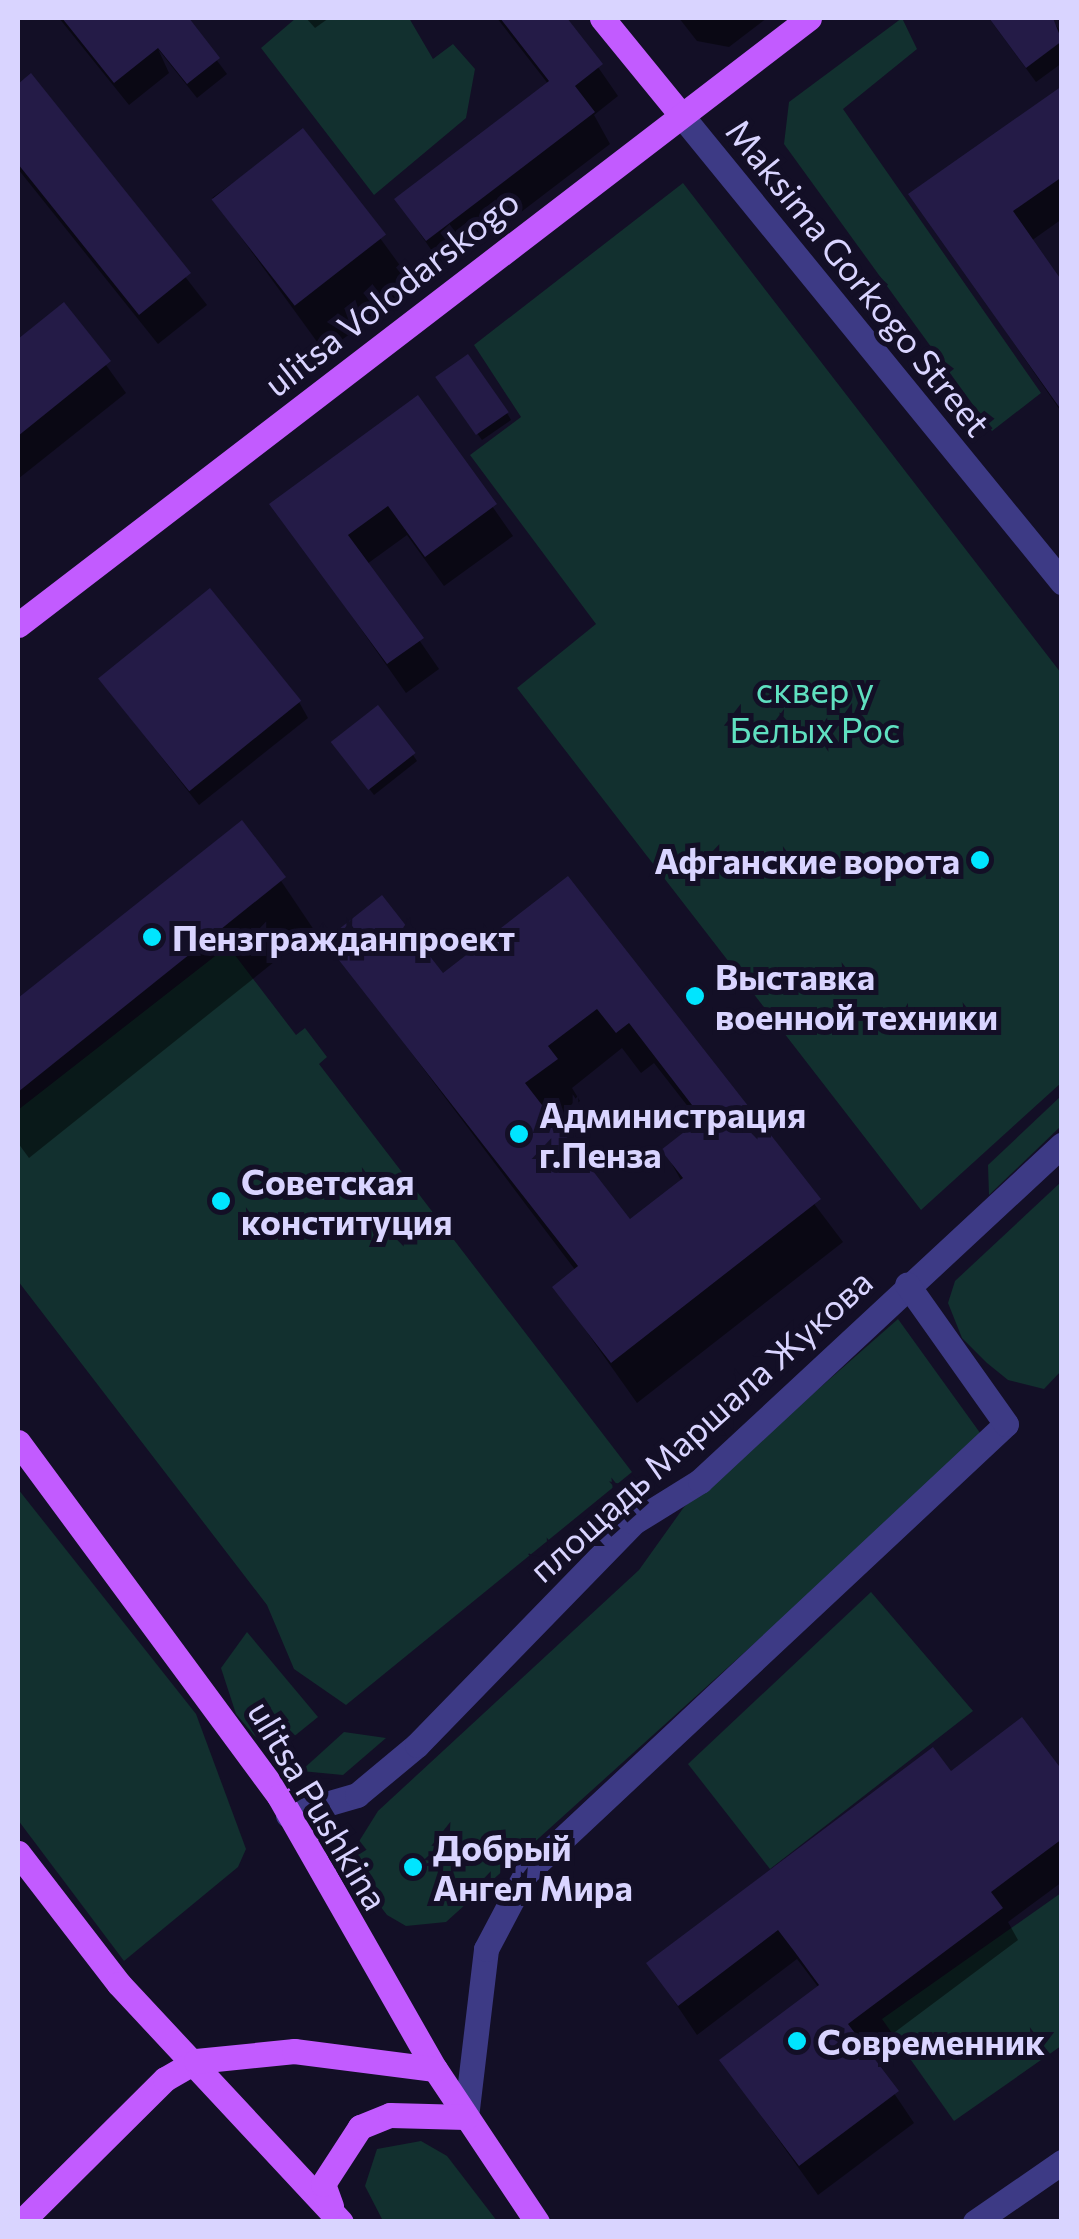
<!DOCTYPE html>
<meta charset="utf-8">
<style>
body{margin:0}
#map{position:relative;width:1079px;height:2239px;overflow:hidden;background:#130f26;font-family:Commissioner,sans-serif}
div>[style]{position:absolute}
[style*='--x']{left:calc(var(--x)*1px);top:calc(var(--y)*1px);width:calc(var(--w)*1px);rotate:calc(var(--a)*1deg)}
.green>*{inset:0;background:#12302f}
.shadow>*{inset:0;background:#0007;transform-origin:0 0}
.building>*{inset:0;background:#241b47;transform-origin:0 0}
.minor>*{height:25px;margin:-12.5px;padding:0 12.5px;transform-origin:12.5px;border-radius:12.5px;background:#3d3a85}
.major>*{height:25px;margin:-12.5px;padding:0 12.5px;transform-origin:12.5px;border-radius:12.5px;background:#c25bff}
.dots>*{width:28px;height:28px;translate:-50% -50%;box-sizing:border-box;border:5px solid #130f26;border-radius:50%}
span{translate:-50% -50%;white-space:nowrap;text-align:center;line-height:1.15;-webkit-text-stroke:10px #130f26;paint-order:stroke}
.street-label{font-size:35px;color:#d9d4ff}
.park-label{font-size:35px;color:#5fe0c0}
.poi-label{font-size:35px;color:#d9d4ff;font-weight:700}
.right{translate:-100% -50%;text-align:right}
.left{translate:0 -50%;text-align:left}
.frame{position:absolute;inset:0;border:20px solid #d9d4ff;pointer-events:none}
</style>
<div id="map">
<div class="green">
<i style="clip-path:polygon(296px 18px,409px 18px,433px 59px,453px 44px,475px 69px,466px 118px,374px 195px,261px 48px)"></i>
<i style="clip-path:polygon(902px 18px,917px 49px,843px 109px,1041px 393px,992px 431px,784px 144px,789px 102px)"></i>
<i style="clip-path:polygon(683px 183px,1061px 673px,1061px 1083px,921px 1210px,517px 688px,596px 624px,470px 455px,521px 417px,474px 345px)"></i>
<i style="clip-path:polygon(228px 946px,296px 1035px,305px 1028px,327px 1057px,319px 1064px,632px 1472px,346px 1705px,294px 1669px,267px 1605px,18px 1281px,18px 1110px)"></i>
<i style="clip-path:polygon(1061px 1096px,1061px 1126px,989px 1195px,988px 1165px)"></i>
<i style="clip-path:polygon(1061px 1182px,1061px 1371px,1044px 1389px,1008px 1380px,987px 1363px,962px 1338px,948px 1303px,955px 1281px)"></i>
<i style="clip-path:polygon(898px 1319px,983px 1437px,446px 1922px,406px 1926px,387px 1915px,358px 1877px,353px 1851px,378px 1811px,639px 1570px,684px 1507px)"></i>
<i style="clip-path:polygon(18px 1489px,196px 1714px,246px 1849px,238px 1867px,124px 1961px,18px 1820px)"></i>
<i style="clip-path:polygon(871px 1592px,973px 1711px,770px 1869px,688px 1764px)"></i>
<i style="clip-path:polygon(247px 1632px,318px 1717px,271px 1755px,236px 1714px,221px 1668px)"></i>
<i style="clip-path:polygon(344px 1732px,386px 1738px,343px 1775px,301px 1771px)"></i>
<i style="clip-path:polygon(1061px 1893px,1061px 2046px,954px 2121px,882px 2019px)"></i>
<i style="clip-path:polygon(421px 2141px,447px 2156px,497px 2221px,383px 2221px,365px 2186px,377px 2149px)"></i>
</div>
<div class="shadow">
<i style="clip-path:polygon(59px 18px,129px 18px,139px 30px,136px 18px,185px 18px,227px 74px,197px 98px,158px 49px,169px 73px,129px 105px)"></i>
<i style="clip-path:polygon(306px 18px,329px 18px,315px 28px)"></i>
<i style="clip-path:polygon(497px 18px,564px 18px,618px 96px,594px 115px,610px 144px,445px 270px,397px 200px,549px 85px)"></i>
<i style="clip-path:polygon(679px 18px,767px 18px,729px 47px,697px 41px)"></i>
<i style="clip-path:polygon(989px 18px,1050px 18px,1062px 33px,1062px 63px,1036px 82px)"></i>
<i style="clip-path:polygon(30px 76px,207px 305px,158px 344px,18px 169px,18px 87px)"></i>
<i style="clip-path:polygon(1062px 89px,1062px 219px,1031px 241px,1062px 285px,1062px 413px,912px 195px)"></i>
<i style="left:303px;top:132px;width:191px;height:112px;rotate:54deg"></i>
<i style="clip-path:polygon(63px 305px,126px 393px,18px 479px,18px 342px)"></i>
<i style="clip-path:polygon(442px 384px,507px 413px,511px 420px,482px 440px)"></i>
<i style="clip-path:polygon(417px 399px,513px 536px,444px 586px,407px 535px,367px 564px,439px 669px,406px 693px,273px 504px)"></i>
<i style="clip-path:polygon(101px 680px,299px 702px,308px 718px,199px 805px)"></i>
<i style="clip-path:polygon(339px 749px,413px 755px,417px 761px,374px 795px)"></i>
<i style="clip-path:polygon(242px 823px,314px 930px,29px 1158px,18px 1143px,18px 1001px)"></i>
<i style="clip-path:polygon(evenodd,568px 879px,843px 1242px,637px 1403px,555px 1287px,576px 1271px,327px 941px,443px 977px,568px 879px,622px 1048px,641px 1073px,654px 1063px,700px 1122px,664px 1150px,682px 1182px,629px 1222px,552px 1122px,580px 1101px,572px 1088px,622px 1048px)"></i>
<i style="clip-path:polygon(950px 1774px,1062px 1774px,1062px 1882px,1008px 1922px,1018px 1940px,867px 2053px,914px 2123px,818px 2195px,722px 2061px,819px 1988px,797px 1959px,697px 2035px,649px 1964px)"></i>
</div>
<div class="building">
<i style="clip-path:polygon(62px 18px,189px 18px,220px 58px,187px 84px,158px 48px,114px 83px)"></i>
<i style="clip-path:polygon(500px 18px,567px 18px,603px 64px,575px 86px,595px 112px,426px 241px,394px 199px,549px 81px)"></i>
<i style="clip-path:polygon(989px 18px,1053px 18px,1062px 41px,1026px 68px)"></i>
<i style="clip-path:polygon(31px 73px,191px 273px,139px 315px,18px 164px,18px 84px)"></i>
<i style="clip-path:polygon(1062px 86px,1062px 177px,1013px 211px,1062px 281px,1062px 411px,908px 194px)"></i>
<i style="left:303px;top:128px;width:135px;height:116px;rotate:52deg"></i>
<i style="clip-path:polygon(64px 302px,111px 361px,18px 436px,18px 339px)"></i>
<i style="left:468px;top:354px;width:71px;height:40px;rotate:55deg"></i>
<i style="clip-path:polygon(418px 395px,497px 504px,425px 557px,388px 506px,348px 535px,424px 638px,387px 664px,269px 504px)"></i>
<i style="left:210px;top:588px;width:145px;height:144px;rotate:51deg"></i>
<i style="left:378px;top:705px;width:61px;height:60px;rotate:52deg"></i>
<i style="clip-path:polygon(242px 820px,286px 877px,18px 1092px,18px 998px)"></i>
<i style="clip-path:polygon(evenodd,568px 876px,821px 1199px,611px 1363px,552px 1287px,578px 1266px,324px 941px,382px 895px,443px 973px,568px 876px,597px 1009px,616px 1033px,629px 1023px,702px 1118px,661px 1150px,683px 1178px,630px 1219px,525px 1083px,558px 1059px,548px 1046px,597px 1009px)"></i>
<i style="clip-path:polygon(1022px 1717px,1062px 1770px,1062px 1839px,991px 1892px,1003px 1908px,848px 2024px,899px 2091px,799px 2166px,719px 2060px,819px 1985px,794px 1951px,778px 1930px,678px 2006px,646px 1963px,933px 1747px,951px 1771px)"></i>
</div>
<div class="minor">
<i style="--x:681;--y:115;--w:603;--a:50.79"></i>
<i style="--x:288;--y:1815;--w:72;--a:-16.2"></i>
<i style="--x:357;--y:1795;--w:78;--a:-39.8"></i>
<i style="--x:417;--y:1745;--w:311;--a:-45.8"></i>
<i style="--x:634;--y:1522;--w:78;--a:-31.8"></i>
<i style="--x:700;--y:1481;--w:494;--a:-42.9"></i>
<i style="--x:466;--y:2117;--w:169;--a:-83.2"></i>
<i style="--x:486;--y:1949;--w:86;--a:-62.2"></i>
<i style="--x:526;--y:1873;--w:657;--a:-43.09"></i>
<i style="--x:1006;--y:1424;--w:171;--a:-125.3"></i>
<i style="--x:975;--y:2222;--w:106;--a:-34.6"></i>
</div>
<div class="major">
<i style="--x:602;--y:18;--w:125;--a:50.8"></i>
<i style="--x:18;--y:625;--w:997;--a:-37.5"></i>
<i style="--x:18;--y:1442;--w:440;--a:53.6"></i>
<i style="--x:279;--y:1796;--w:314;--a:60.3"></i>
<i style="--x:435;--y:2069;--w:184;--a:56.3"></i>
<i style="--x:18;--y:1853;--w:165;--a:52.4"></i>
<i style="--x:119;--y:1984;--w:325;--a:47"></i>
<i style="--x:331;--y:2206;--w:23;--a:-110"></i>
<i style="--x:323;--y:2184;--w:68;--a:-57"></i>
<i style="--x:360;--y:2127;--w:32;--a:-22"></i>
<i style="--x:390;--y:2115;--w:76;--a:1.5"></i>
<i style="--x:21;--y:2222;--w:203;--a:-44.8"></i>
<i style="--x:165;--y:2079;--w:36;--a:-30"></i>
<i style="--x:196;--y:2061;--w:99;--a:-5.8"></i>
<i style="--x:294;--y:2051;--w:142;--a:7.3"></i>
</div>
<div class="dots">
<i style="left:980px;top:860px;background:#00e5ff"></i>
<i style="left:152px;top:937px;background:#00e5ff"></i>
<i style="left:695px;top:996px;background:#00e5ff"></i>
<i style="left:519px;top:1134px;background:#00e5ff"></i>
<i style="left:221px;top:1201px;background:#00e5ff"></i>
<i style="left:413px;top:1867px;background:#00e5ff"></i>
<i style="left:797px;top:2041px;background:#00e5ff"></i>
</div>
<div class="street-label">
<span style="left:859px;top:277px;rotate:51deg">Maksima Gorkogo Street</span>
<span style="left:391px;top:292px;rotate:-38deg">ulitsa Volodarskogo</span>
<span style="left:700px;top:1425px;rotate:-42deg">площадь Маршала Жукова</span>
<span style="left:319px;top:1805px;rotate:59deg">ulitsa Pushkina</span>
</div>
<div class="park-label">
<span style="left:815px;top:709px">сквер у<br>Белых Рос</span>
</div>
<div class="poi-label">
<span class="right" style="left:960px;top:860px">Афганские ворота</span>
<span class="left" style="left:172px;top:937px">Пензгражданпроект</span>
<span class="left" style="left:715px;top:996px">Выставка<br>военной техники</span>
<span class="left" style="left:539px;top:1134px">Администрация<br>г.Пенза</span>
<span class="left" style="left:241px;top:1201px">Советская<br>конституция</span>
<span class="left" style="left:433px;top:1867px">Добрый<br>Ангел Мира</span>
<span class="left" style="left:817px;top:2041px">Современник</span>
</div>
<div class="frame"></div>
</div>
